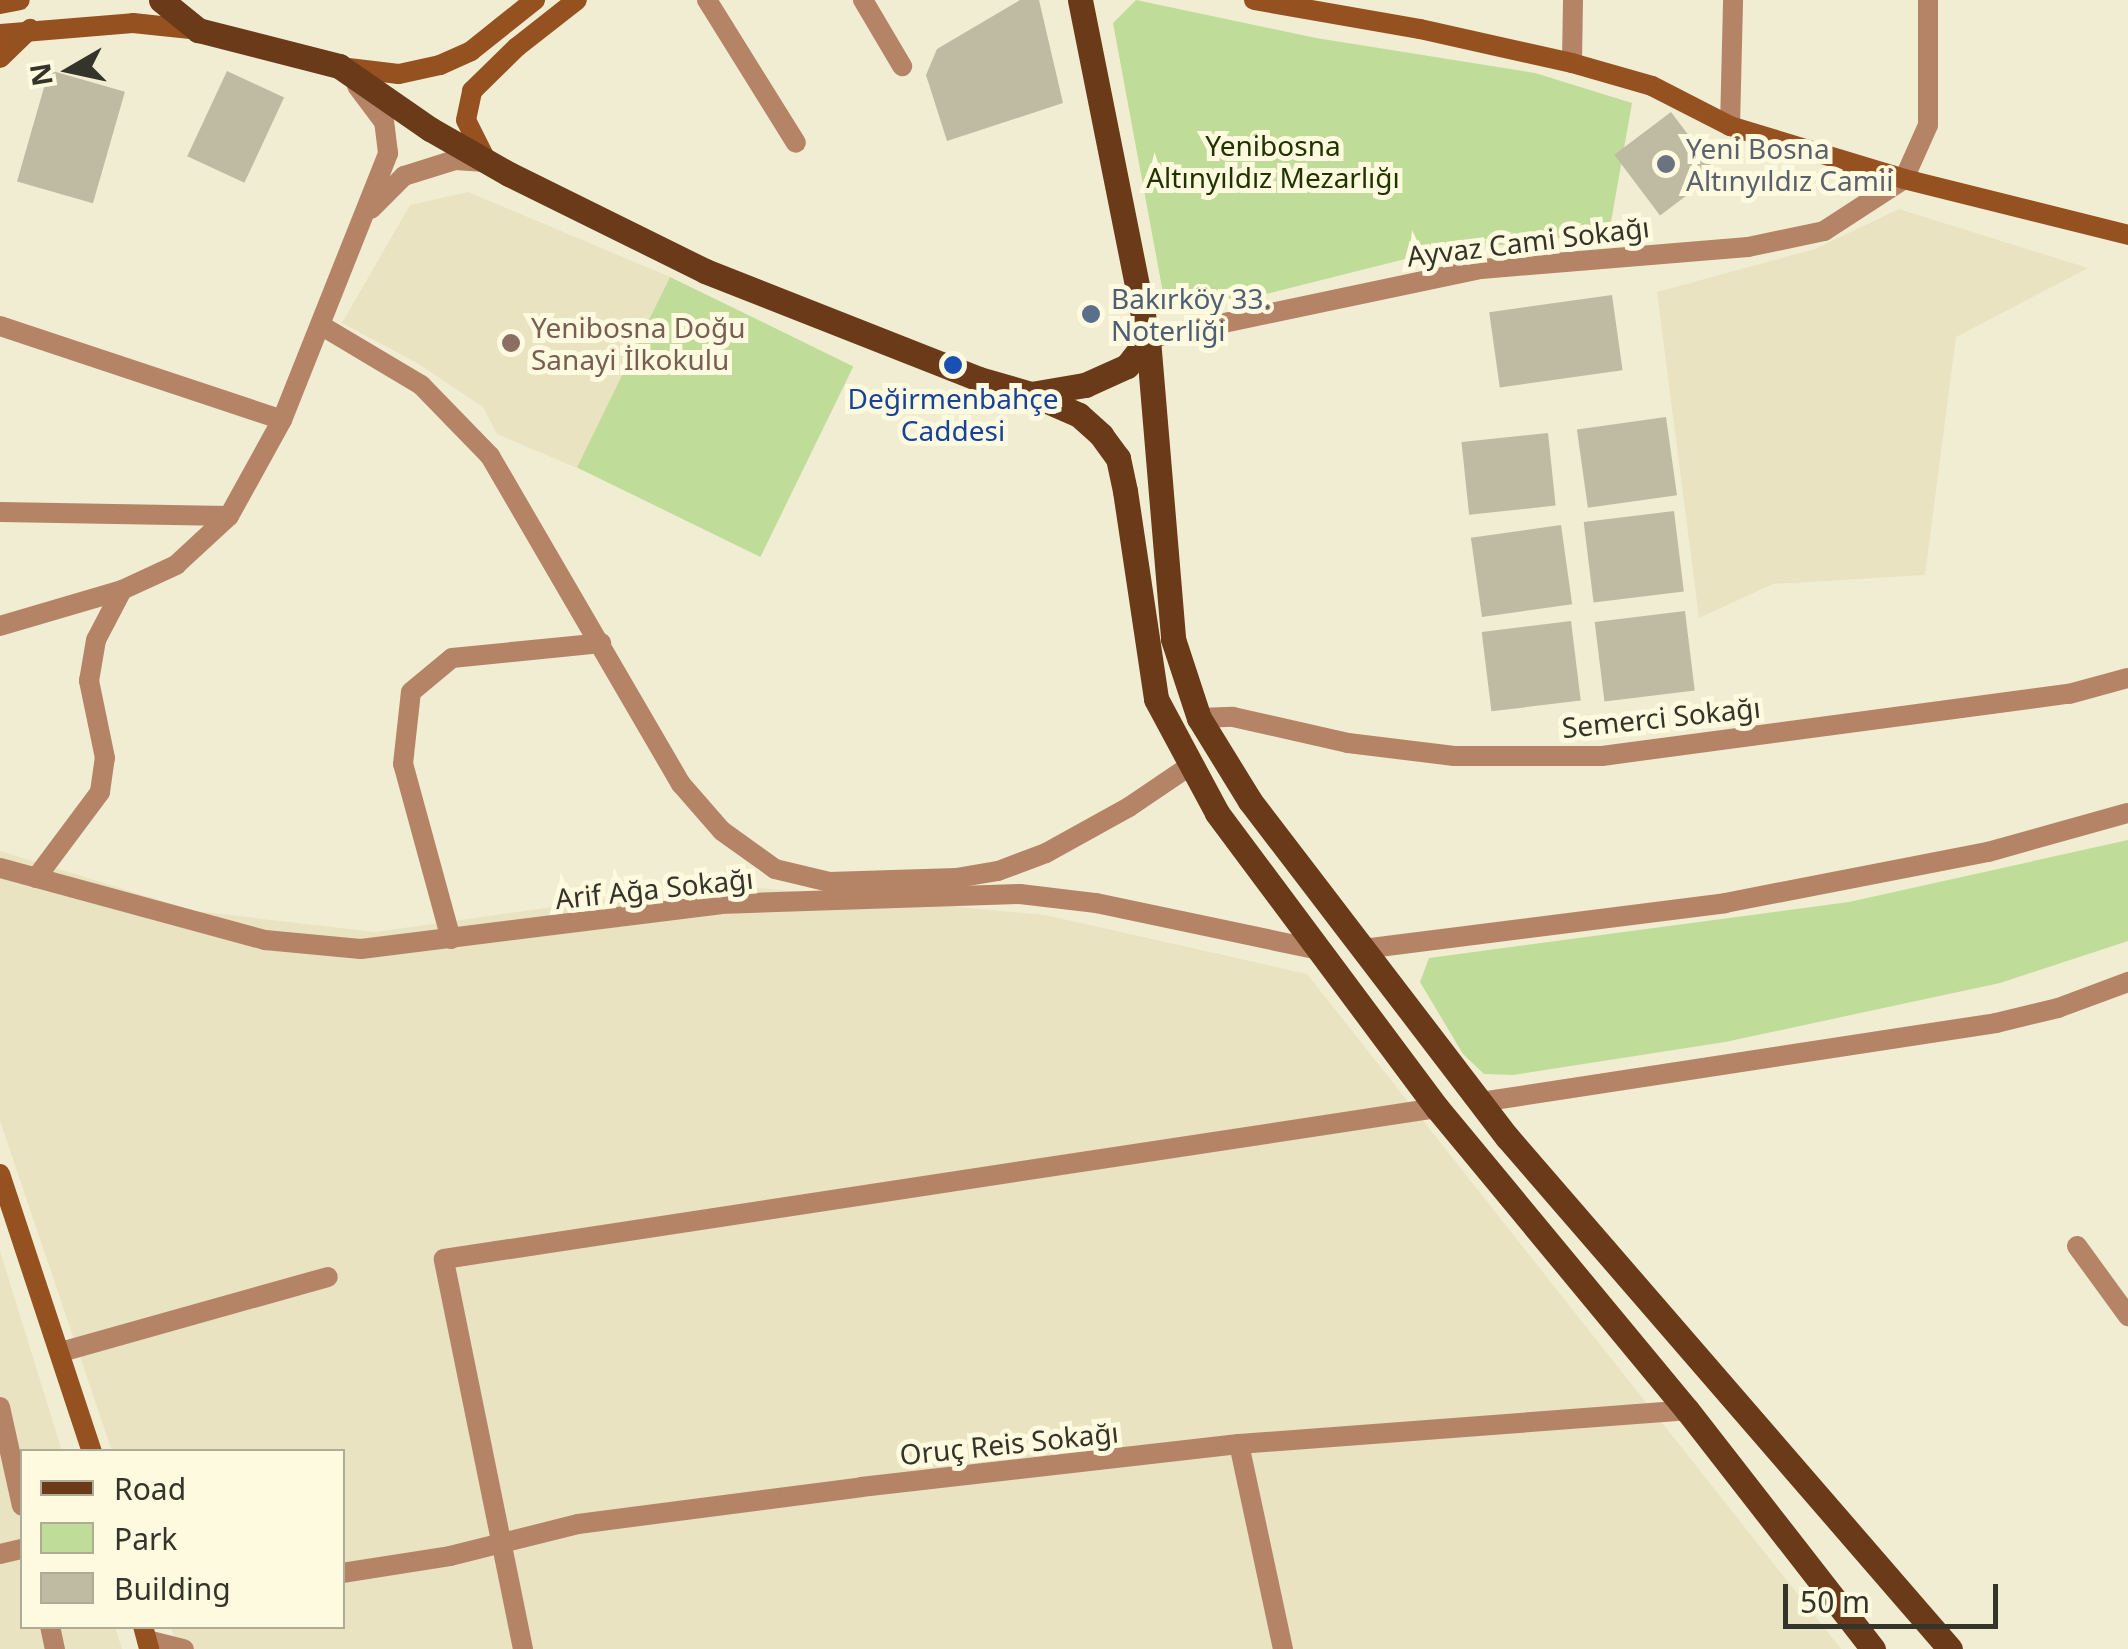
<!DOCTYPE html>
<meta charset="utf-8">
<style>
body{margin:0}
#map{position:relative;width:2128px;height:1649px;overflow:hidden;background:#f1edd2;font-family:"Noto Sans",sans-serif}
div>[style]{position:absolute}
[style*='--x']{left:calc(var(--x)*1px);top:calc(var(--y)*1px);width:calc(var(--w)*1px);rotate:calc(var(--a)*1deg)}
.built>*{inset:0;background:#e9e3c1}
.green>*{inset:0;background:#bfdc99;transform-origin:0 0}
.building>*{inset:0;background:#bfbba2;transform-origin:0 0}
.minor>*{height:20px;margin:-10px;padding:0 10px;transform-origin:10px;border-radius:10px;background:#b58467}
.tertiary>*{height:20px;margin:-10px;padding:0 10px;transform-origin:10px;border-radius:10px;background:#b58467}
.secondary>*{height:20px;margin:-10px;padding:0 10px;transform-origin:10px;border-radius:10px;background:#965121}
.primary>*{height:25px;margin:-12.5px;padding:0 12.5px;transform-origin:12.5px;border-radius:12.5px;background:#6a3a19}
.dots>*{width:28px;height:28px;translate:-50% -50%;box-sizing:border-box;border:5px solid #fefadf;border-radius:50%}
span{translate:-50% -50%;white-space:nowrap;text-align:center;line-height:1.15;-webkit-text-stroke:10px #fefadf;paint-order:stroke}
.park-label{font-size:28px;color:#213300}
.worship-label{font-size:28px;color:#5b616d}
.left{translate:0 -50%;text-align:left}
.street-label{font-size:28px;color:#35342a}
.service-label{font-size:28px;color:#4e5e75}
.education-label{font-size:28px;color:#785e54}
.transit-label{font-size:28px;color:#164399}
.legend{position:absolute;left:20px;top:1449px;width:325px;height:180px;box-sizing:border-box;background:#fefadf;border:2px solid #aeab97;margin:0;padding:12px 18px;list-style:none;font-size:30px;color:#35342a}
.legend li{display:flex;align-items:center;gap:20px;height:50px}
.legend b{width:50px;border:2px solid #aeab97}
.north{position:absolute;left:20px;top:20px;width:100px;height:100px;-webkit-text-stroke:8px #fefadf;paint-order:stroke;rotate:261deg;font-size:28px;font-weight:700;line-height:40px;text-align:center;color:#35342a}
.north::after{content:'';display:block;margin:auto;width:35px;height:45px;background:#35342a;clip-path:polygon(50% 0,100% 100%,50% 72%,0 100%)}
.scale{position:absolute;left:1783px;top:1584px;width:215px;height:45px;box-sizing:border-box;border:5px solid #35342a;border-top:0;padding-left:12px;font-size:30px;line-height:35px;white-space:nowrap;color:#35342a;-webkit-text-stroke:8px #fefadf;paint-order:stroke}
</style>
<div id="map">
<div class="built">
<i style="clip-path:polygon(468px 192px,670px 277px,589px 473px,497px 434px,483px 407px,417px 363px,342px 323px,410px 205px)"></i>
<i style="clip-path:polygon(1899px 209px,2088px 268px,1956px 337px,1925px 575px,1773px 584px,1699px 618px,1657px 292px,1815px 249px)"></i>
<i style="clip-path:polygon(0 851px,195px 911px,375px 932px,716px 884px,1045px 915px,1307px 974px,1841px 1649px,178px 1649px,171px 1627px,342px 1626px,342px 1452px,112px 1451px,0 1121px)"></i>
<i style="clip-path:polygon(0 1251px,62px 1451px,22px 1452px,22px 1626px,115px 1627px,122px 1649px,0 1649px)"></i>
</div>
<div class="green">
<i style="clip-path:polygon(1136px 0,1316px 38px,1535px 73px,1632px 103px,1609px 233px,1429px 253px,1262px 295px,1166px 309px,1113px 23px)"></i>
<i style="left:670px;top:277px;width:204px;height:212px;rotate:26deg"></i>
<i style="clip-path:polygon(2128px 840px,2128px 941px,2000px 983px,1725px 1042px,1513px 1075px,1484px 1074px,1463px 1054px,1420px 982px,1429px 958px,1849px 902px)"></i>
</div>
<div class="building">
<i style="clip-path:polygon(1020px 0,1039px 0,1063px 103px,947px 141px,926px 75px,937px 49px)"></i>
<i style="left:49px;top:70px;width:79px;height:116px;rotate:16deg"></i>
<i style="left:227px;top:71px;width:63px;height:94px;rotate:25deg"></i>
<i style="left:1671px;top:112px;width:76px;height:71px;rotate:53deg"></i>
<i style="left:1612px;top:295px;width:76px;height:124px;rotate:82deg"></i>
<i style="left:1666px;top:417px;width:79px;height:90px;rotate:82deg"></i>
<i style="left:1548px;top:433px;width:73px;height:87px;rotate:84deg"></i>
<i style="left:1674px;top:511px;width:81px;height:91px;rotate:83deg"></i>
<i style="left:1561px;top:525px;width:80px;height:91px;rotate:82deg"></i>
<i style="left:1685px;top:611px;width:80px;height:91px;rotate:83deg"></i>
<i style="left:1571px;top:621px;width:80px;height:90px;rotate:83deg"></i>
</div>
<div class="minor">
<i style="--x:707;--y:0;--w:168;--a:58.1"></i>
<i style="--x:863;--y:0;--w:77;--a:59.4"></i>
<i style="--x:1572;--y:63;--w:63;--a:-89.1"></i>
<i style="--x:1730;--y:126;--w:126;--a:-88.6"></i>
<i style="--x:0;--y:326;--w:297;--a:18.4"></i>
<i style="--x:322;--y:326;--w:115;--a:30.8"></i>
<i style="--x:421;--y:385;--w:99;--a:45.8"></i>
<i style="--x:490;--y:456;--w:380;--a:59.8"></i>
<i style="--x:681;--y:784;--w:62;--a:48.9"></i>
<i style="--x:722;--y:831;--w:65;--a:35.6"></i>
<i style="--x:775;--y:869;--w:56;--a:13.5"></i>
<i style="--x:829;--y:882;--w:127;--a:-1.8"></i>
<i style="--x:956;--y:878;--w:43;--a:-9.5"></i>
<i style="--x:998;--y:871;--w:51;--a:-20.6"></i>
<i style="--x:1046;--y:853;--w:95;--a:-29"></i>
<i style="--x:1129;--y:807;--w:75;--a:-34.1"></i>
<i style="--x:1148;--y:339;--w:340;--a:-11.9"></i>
<i style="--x:1481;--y:269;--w:268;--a:-4.7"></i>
<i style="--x:1748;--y:247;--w:78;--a:-11.9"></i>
<i style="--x:1824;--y:231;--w:95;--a:-33"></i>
<i style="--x:1904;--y:179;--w:59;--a:-66"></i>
<i style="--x:1928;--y:125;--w:125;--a:-90"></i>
<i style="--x:0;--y:512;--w:229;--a:1"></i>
<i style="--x:1199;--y:718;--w:34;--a:-2"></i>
<i style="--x:1233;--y:717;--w:118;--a:12.7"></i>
<i style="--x:1348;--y:743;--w:107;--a:7"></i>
<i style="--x:1454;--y:756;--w:148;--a:0"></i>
<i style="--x:1602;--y:756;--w:471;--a:-7.6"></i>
<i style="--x:2069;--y:694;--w:61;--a:-15.2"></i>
<i style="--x:0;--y:868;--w:275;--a:15.2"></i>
<i style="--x:265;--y:940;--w:96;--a:5.4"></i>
<i style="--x:361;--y:949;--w:362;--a:-7.1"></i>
<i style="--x:720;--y:904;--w:300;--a:-1.9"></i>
<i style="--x:1020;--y:894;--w:77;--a:6.8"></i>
<i style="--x:1096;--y:903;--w:228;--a:11.9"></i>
<i style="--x:36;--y:878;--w:107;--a:-53.3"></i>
<i style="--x:100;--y:792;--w:34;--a:-82"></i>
<i style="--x:105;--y:758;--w:79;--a:-101.7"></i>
<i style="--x:89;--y:681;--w:42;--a:-80.3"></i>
<i style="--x:96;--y:640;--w:56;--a:-62.5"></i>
<i style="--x:451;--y:939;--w:181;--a:-105.3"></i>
<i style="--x:403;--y:764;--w:72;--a:-83.7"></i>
<i style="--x:411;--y:692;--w:53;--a:-39.7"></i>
<i style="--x:452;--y:658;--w:150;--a:-5.7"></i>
<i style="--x:1363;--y:949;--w:365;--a:-7.2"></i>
<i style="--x:1725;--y:903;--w:268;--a:-11"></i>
<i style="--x:1988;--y:852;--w:145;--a:-15.6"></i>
<i style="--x:1481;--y:1102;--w:521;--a:-8.72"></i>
<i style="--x:1996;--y:1023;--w:64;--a:-13.6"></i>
<i style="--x:2058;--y:1008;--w:75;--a:-20.4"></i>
<i style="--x:2077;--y:1246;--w:87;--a:53.9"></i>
<i style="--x:61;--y:1352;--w:277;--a:-15.7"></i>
<i style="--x:0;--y:1407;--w:101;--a:77.5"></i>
<i style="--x:1239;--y:1444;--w:210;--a:77.9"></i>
<i style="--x:0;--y:1554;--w:23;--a:-13"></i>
<i style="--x:342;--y:1573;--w:109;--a:-8.9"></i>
<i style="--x:450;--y:1556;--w:132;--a:-14"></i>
<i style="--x:578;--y:1524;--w:285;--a:-7.4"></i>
<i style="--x:861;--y:1487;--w:380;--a:-6.5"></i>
<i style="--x:1239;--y:1444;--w:449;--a:-4.3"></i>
<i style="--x:50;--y:1626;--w:24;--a:78"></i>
<i style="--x:147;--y:1640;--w:38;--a:14"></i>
<i style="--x:523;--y:1649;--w:398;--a:-101.5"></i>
<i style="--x:444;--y:1259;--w:1004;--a:-8.65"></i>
</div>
<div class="tertiary">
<i style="--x:371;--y:209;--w:47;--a:-45"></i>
<i style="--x:404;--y:176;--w:53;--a:-17.4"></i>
<i style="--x:455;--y:160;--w:30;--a:4"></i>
<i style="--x:0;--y:626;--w:127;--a:-16.4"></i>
<i style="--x:122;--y:590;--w:60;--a:-24.8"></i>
<i style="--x:176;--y:565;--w:72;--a:-42.8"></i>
<i style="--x:229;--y:516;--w:110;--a:-61.1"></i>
<i style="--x:282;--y:420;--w:287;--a:-68.3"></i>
<i style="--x:388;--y:153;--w:31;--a:-97"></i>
<i style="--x:384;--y:122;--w:45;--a:-126.9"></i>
</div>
<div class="secondary">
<i style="--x:1254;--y:0;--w:169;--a:9.9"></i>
<i style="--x:1420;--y:29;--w:156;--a:12.6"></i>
<i style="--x:1572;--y:63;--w:83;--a:16"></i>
<i style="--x:1652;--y:86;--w:88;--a:27.1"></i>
<i style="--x:1730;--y:126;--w:182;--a:16.9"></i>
<i style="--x:1904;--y:179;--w:231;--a:14"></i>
<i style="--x:0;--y:4;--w:20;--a:-11"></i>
<i style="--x:0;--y:34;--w:133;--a:-4.7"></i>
<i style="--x:133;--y:23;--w:65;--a:6.1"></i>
<i style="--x:0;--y:58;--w:42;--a:-44"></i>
<i style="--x:340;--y:67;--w:59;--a:6.8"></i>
<i style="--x:399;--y:74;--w:42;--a:-12.4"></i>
<i style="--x:440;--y:65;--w:34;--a:-24"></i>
<i style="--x:471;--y:51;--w:82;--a:-38.6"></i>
<i style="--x:485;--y:158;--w:42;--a:-116.6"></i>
<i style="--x:466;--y:120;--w:30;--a:-78"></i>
<i style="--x:472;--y:91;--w:63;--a:-44.4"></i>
<i style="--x:517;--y:47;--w:76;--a:-38.1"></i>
<i style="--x:0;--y:1174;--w:293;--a:71.7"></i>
<i style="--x:143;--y:1626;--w:24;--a:75"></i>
</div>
<div class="primary">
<i style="--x:161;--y:0;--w:48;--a:39"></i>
<i style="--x:198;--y:30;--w:146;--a:14.3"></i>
<i style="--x:339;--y:66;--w:111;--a:34.7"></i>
<i style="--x:430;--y:129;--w:91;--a:29.7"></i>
<i style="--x:509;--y:174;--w:219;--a:26.3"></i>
<i style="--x:705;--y:271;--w:295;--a:21.5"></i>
<i style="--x:979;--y:379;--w:54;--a:16.1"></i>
<i style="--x:1031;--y:394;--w:52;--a:23.6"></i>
<i style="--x:1079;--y:415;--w:30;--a:42"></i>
<i style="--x:1101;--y:435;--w:29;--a:54"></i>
<i style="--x:1118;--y:458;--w:34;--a:78"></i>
<i style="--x:1125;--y:491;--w:210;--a:81.5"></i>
<i style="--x:1156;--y:699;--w:129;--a:61.8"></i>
<i style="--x:1217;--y:813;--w:368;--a:53.3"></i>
<i style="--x:1437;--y:1108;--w:392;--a:50.4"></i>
<i style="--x:1687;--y:1410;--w:303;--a:52.1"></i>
<i style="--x:1080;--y:0;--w:346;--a:78.7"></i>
<i style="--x:1148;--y:339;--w:301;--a:85.2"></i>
<i style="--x:1173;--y:639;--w:83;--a:71.8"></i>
<i style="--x:1199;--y:718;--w:97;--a:58.4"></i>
<i style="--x:1250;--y:801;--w:423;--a:52.6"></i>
<i style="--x:1507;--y:1137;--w:677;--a:49.13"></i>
<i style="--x:1031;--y:394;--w:55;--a:-9.5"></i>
<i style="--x:1085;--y:385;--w:46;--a:-24.3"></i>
<i style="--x:1127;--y:366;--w:34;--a:-52"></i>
</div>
<div class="dots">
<i style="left:1666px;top:164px;background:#6b7280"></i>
<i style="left:1091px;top:314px;background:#5c6f8a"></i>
<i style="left:511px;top:343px;background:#8d6e63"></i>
<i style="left:953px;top:365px;background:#1a4fb4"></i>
</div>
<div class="park-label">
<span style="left:1273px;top:161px">Yenibosna<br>Altınyıldız Mezarlığı</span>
</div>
<div class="worship-label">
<span class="left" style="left:1686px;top:164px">Yeni Bosna<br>Altınyıldız Camii</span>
</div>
<div class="street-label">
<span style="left:1528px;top:241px;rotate:-7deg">Ayvaz Cami Sokağı</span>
<span style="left:1661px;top:717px;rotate:-6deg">Semerci Sokağı</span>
<span style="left:654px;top:888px;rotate:-6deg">Arif Ağa Sokağı</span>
<span style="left:1009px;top:1443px;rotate:-6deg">Oruç Reis Sokağı</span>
</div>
<div class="service-label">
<span class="left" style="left:1111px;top:314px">Bakırköy 33.<br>Noterliği</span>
</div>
<div class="education-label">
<span class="left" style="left:531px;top:343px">Yenibosna Doğu<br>Sanayi İlkokulu</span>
</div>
<div class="transit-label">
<span style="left:953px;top:414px">Değirmenbahçe<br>Caddesi</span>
</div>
<ul class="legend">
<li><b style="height:12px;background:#6a3a19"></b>Road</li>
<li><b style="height:28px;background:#bfdc99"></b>Park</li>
<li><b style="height:28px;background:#bfbba2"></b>Building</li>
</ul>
<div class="north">N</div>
<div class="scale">50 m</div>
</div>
